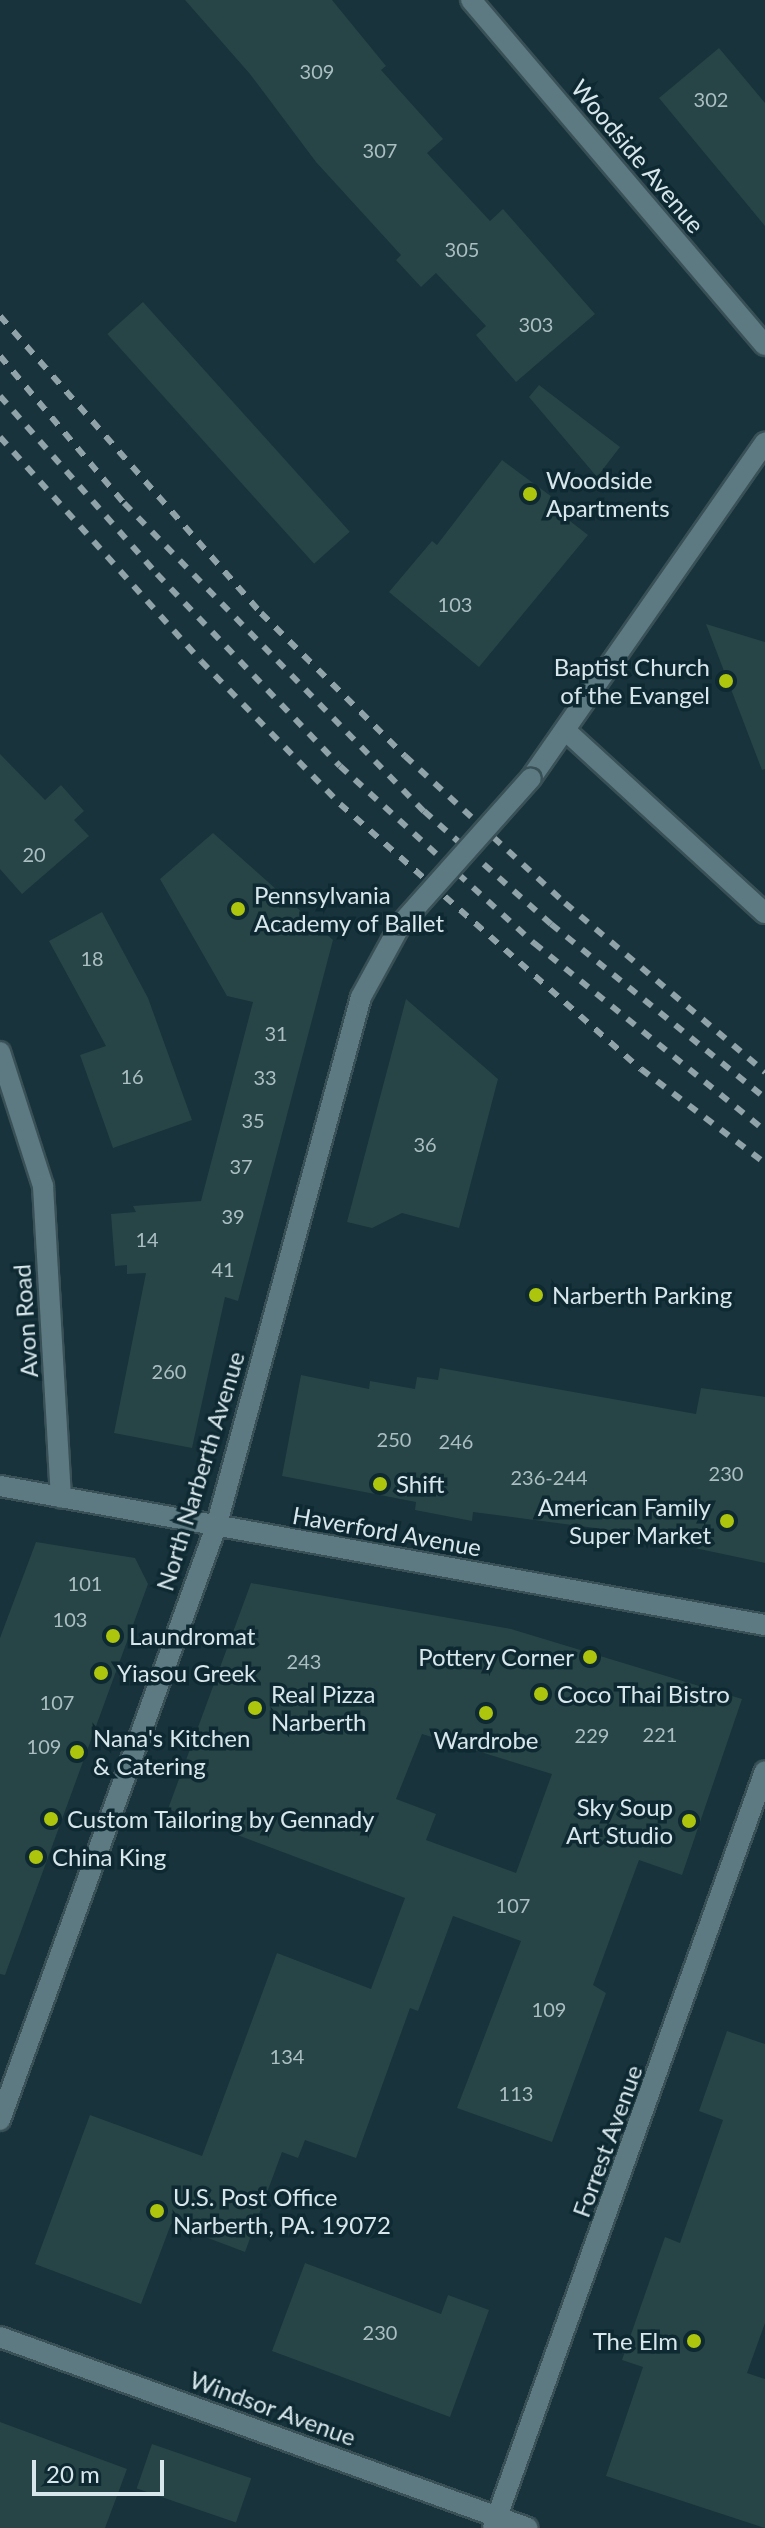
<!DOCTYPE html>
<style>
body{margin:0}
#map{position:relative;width:765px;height:2528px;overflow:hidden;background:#18333b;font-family:Lato,sans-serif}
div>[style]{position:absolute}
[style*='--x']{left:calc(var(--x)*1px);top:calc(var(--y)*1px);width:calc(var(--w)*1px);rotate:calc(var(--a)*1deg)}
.building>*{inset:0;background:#274546;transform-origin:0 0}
.roads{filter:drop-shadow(2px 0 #395057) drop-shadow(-2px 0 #395057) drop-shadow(0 2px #395057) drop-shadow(0 -2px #395057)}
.street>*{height:20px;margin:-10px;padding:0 10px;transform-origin:10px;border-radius:10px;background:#5d7a82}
.secondary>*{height:20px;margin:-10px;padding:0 10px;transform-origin:10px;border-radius:10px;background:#5d7a82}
.rail>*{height:6px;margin-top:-3px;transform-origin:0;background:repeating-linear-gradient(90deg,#8fa3a9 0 10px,transparent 0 20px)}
.bridges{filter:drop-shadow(2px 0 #395057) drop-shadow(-2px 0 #395057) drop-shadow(0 2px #395057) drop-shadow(0 -2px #395057)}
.street-bridge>*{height:20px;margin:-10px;padding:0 10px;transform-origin:10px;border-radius:10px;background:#5d7a82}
.dots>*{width:22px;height:22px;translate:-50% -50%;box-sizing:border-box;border:4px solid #0e2931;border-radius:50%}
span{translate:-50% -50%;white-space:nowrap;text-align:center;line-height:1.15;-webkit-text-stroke:7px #0e2931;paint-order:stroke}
.number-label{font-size:20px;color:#abbec2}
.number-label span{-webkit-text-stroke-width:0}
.street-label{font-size:24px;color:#d7e7ec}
.poi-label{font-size:24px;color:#d7e7ec}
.left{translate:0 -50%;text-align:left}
.right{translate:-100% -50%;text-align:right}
.scale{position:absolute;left:32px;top:2460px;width:132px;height:36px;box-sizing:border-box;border:4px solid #d7e7ec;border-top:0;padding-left:10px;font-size:24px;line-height:28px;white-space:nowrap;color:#d7e7ec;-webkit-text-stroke:6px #0e2931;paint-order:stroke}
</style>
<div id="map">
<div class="building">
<i style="clip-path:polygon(185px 0,332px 0,386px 66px,381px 70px,443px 139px,427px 153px,490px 221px,503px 209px,595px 314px,516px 382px,476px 335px,486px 326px,436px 273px,421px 287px,396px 260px,401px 255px,316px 162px,250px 74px)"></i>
<i style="clip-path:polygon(719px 48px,765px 103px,765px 226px,659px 98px)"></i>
<i style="left:143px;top:302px;width:309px;height:48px;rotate:48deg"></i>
<i style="clip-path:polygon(539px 385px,620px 447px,597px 477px,529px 397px)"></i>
<i style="clip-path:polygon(502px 460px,571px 511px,566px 518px,588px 535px,479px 667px,389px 592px,432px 541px,437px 545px)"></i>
<i style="clip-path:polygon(706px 624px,765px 642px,765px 769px,762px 770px)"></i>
<i style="clip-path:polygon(0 754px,45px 800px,61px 785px,84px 811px,74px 820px,89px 836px,22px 894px,0 869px)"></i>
<i style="clip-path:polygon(213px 833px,333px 940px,238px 1301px,225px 1297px,192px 1448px,114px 1433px,146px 1273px,127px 1274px,127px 1265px,115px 1266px,111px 1214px,136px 1212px,133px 1206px,201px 1201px,253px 1002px,227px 996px,160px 879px)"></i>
<i style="clip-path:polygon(102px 912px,148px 998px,192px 1120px,113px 1148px,80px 1055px,106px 1046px,49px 941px)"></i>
<i style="clip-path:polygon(406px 999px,498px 1079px,459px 1228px,402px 1213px,372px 1228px,347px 1222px)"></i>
<i style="clip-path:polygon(440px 1368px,696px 1414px,701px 1388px,765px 1397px,765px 1563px,610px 1530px,473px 1512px,472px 1521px,415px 1510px,416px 1502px,282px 1476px,301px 1375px,369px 1389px,370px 1381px,415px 1389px,417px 1377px,438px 1380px)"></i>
<i style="clip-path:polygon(36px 1542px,135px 1558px,148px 1584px,5px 1975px,0 1974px,0 1638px)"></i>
<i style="clip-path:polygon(evenodd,251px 1583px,511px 1629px,742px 1699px,682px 1875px,639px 1860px,593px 1985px,606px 1993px,552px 2142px,457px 2108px,521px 1941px,453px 1916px,418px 2011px,410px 2008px,356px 2158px,305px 2140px,298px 2158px,282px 2152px,245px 2252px,171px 2224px,141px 2304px,35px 2264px,90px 2115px,202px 2156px,277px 1953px,371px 1989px,405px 1898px,168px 1809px,251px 1583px,422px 1734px,552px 1774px,516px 1873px,426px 1840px,436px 1814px,396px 1799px,422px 1734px)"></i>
<i style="clip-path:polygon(727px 2031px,765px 2044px,765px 2323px,747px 2373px,765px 2379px,765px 2528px,606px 2476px,643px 2367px,622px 2360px,665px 2237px,680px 2243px,723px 2120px,699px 2111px)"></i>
<i style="clip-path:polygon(305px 2263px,441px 2314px,448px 2295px,489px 2310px,450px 2417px,272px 2351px)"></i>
<i style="clip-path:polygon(0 2422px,127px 2469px,105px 2528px,0 2528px)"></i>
<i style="left:152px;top:2444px;width:105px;height:47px;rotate:19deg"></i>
</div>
<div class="roads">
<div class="street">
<i style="--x:471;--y:0;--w:453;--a:49.6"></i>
<i style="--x:565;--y:730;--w:271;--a:42.5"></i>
<i style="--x:531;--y:778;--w:409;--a:-55.1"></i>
<i style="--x:0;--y:1052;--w:141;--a:72.2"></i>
<i style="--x:43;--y:1186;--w:312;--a:86.7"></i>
<i style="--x:216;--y:1527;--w:549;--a:-74.7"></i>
<i style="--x:361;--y:997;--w:83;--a:-61.3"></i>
<i style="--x:493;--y:2528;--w:804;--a:-70.24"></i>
</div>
<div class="secondary">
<i style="--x:0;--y:1486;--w:778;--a:10.3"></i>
<i style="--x:0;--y:2120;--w:631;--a:-69.99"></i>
<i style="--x:0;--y:2337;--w:561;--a:19.89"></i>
</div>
</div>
<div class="rail">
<i style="--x:0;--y:316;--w:395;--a:48.7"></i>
<i style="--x:261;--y:613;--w:203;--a:44.8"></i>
<i style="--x:405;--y:756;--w:217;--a:42.6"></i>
<i style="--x:565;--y:903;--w:262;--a:40.2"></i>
<i style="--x:0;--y:356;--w:192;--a:49.9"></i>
<i style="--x:124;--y:503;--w:430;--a:45.8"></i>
<i style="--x:424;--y:811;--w:170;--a:41.7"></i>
<i style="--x:551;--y:924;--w:276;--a:39.1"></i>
<i style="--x:0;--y:396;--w:237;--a:48.6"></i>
<i style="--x:157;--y:574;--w:265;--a:46.4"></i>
<i style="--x:340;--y:766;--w:263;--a:42.4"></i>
<i style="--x:534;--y:943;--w:298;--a:39.1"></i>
<i style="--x:0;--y:437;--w:301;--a:48.1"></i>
<i style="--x:201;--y:661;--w:199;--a:45.8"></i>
<i style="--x:340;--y:804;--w:401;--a:41.4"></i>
<i style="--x:641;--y:1069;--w:156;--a:37.2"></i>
</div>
<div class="bridges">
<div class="street-bridge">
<i style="--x:401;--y:924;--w:195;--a:-48.3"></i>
</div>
</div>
<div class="dots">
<i style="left:530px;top:494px;background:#adc60d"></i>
<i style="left:726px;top:681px;background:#adc60d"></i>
<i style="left:238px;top:909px;background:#adc60d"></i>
<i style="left:536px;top:1295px;background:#adc60d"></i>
<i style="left:380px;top:1484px;background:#adc60d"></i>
<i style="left:727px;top:1521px;background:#adc60d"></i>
<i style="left:113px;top:1636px;background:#adc60d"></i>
<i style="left:590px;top:1657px;background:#adc60d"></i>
<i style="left:101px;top:1673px;background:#adc60d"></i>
<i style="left:541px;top:1694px;background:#adc60d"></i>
<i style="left:255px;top:1708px;background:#adc60d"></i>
<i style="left:486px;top:1713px;background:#adc60d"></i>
<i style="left:77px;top:1752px;background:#adc60d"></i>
<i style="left:51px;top:1819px;background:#adc60d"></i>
<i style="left:689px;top:1821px;background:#adc60d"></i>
<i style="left:36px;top:1857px;background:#adc60d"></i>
<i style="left:157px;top:2211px;background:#adc60d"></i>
<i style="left:694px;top:2341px;background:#adc60d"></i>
</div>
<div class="number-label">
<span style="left:317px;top:71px">309</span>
<span style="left:711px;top:99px">302</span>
<span style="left:380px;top:150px">307</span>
<span style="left:462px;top:249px">305</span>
<span style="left:536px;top:324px">303</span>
<span style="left:455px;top:604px">103</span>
<span style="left:34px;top:854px">20</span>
<span style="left:92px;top:958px">18</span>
<span style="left:276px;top:1033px">31</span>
<span style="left:132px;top:1076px">16</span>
<span style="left:265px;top:1077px">33</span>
<span style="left:253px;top:1120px">35</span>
<span style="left:425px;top:1144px">36</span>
<span style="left:241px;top:1166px">37</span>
<span style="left:233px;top:1216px">39</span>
<span style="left:147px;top:1239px">14</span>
<span style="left:223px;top:1269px">41</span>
<span style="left:169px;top:1371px">260</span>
<span style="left:394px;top:1439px">250</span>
<span style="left:456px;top:1441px">246</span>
<span style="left:726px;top:1473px">230</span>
<span style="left:549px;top:1477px">236-244</span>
<span style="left:85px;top:1583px">101</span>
<span style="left:70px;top:1619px">103</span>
<span style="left:304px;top:1661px">243</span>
<span style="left:57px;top:1702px">107</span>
<span style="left:660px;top:1734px">221</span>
<span style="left:592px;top:1735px">229</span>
<span style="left:44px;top:1746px">109</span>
<span style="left:513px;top:1905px">107</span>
<span style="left:549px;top:2009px">109</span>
<span style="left:287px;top:2056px">134</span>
<span style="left:516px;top:2093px">113</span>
<span style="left:380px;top:2332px">230</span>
</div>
<div class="street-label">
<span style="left:638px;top:156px;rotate:50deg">Woodside Avenue</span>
<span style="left:25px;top:1321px;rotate:-94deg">Avon Road</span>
<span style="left:200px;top:1471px;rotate:-73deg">North Narberth Avenue</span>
<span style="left:387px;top:1531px;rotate:10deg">Haverford Avenue</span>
<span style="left:607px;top:2141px;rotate:-70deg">Forrest Avenue</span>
<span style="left:273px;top:2408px;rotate:20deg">Windsor Avenue</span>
</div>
<div class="poi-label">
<span class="left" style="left:546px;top:494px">Woodside<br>Apartments</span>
<span class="right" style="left:710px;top:681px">Baptist Church<br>of the Evangel</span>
<span class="left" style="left:254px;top:909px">Pennsylvania<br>Academy of Ballet</span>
<span class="left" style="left:552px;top:1295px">Narberth Parking</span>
<span class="left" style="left:396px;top:1484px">Shift</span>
<span class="right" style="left:711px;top:1521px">American Family<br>Super Market</span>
<span class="left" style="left:129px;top:1636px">Laundromat</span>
<span class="right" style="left:574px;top:1657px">Pottery Corner</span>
<span class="left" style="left:117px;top:1673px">Yiasou Greek</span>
<span class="left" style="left:271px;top:1708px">Real Pizza<br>Narberth</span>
<span class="left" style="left:557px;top:1694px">Coco Thai Bistro</span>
<span class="left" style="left:93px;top:1752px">Nana's Kitchen<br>&amp; Catering</span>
<span style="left:486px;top:1740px">Wardrobe</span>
<span class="right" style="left:673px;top:1821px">Sky Soup<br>Art Studio</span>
<span class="left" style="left:67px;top:1819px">Custom Tailoring by Gennady</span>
<span class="left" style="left:52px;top:1857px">China King</span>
<span class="left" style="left:173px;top:2211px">U.S. Post Office<br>Narberth, PA. 19072</span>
<span class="right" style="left:678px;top:2341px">The Elm</span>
</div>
<div class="scale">20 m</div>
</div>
